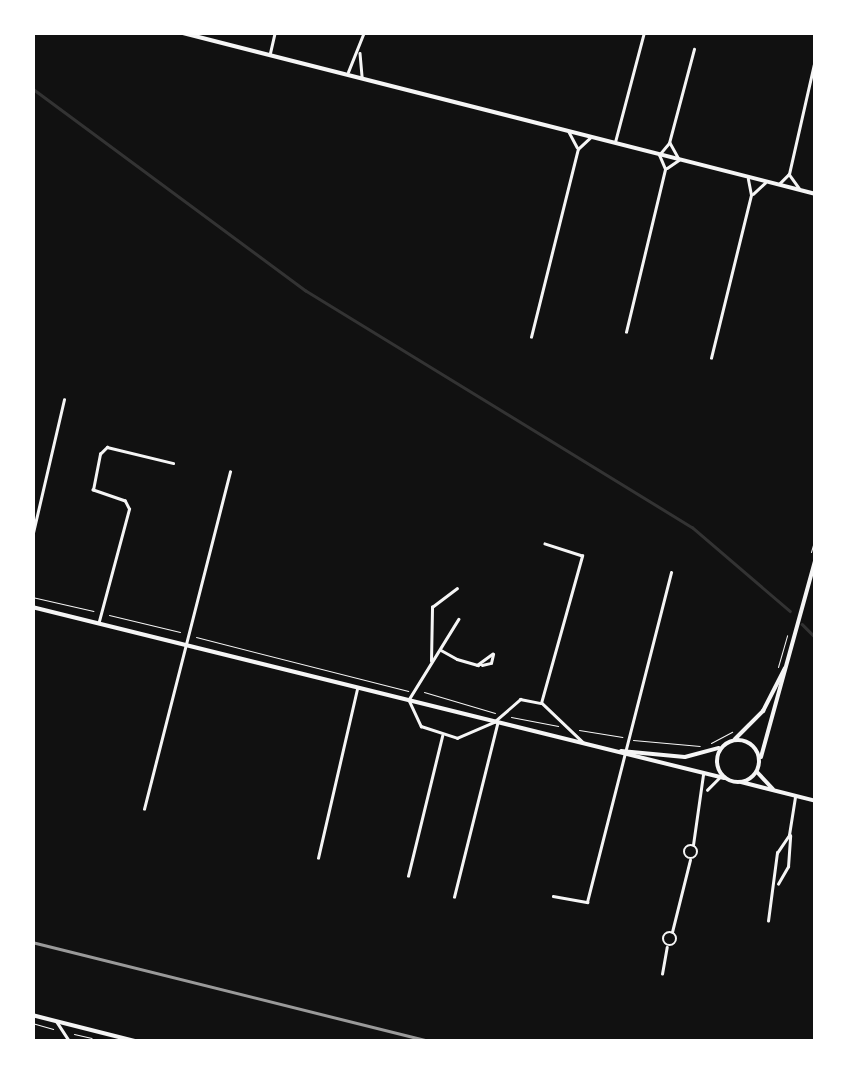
<!DOCTYPE html>
<style>
body{margin:0}
#map{position:relative;width:848px;height:1074px;overflow:hidden;background:#111;font-family:"Source Sans 3",sans-serif}
div>[style]{position:absolute}
[style*='--x']{left:calc(var(--x)*1px);top:calc(var(--y)*1px);width:calc(var(--w)*1px);rotate:calc(var(--a)*1deg)}
.stream>*{height:2.5px;margin:-1.25px;padding:0 1.25px;transform-origin:1.25px;border-radius:1.25px;background:#333}
.path>*{height:1px;margin:-0.5px;padding:0 0.5px;transform-origin:0.5px;border-radius:0.5px;background:#f5f5f5}
.minor>*{height:2.5px;margin:-1.25px;padding:0 1.25px;transform-origin:1.25px;border-radius:1.25px;background:#f5f5f5}
.minor>.ring{margin:-1.25px;padding:0;box-sizing:content-box;background:none;border:2.5px solid #f5f5f5;border-radius:50%}
.tertiary>*{height:4px;margin:-2px;padding:0 2px;transform-origin:2px;border-radius:2px;background:#f5f5f5}
.secondary>*{height:4px;margin:-2px;padding:0 2px;transform-origin:2px;border-radius:2px;background:#f5f5f5}
.secondary>.ring{margin:-2px;padding:0;box-sizing:content-box;background:none;border:4px solid #f5f5f5;border-radius:50%}
.rail>*{height:2.5px;margin:-1.25px;padding:0 1.25px;transform-origin:1.25px;border-radius:1.25px;background:#9a9a9a}
span{translate:-50% -50%;white-space:nowrap;text-align:center;line-height:1.15;-webkit-text-stroke:8px #fff;paint-order:stroke}
.frame{position:absolute;inset:0;border:35px solid #fff;pointer-events:none}
</style>
<div id="map">
<div class="stream">
<i style="--x:32;--y:88;--w:340;--a:36.5"></i>
<i style="--x:305;--y:290;--w:454;--a:31.5"></i>
<i style="--x:692;--y:527;--w:129;--a:40.6"></i>
<i style="--x:802;--y:624;--w:20;--a:45"></i>
</div>
<div class="path">
<i style="--x:811;--y:552;--w:19;--a:-74"></i>
<i style="--x:32;--y:597;--w:63;--a:12.9"></i>
<i style="--x:109;--y:615;--w:73;--a:13.5"></i>
<i style="--x:196;--y:637;--w:219;--a:14.3"></i>
<i style="--x:778;--y:667;--w:33;--a:-74"></i>
<i style="--x:424;--y:692;--w:74;--a:16.5"></i>
<i style="--x:511;--y:717;--w:48;--a:10.8"></i>
<i style="--x:579;--y:730;--w:44;--a:9.2"></i>
<i style="--x:633;--y:740;--w:67;--a:5.1"></i>
<i style="--x:711;--y:743;--w:24;--a:-28"></i>
<i style="--x:32;--y:1023;--w:22;--a:16"></i>
<i style="--x:74;--y:1034;--w:18;--a:13"></i>
</div>
<div class="minor">
<i style="--x:270;--y:53;--w:22;--a:-77"></i>
<i style="--x:360;--y:53;--w:25;--a:85"></i>
<i style="--x:348;--y:72;--w:43;--a:-68.2"></i>
<i style="--x:569;--y:132;--w:17;--a:62"></i>
<i style="--x:615;--y:142;--w:114;--a:-75.2"></i>
<i style="--x:667;--y:168;--w:14;--a:-34"></i>
<i style="--x:679;--y:160;--w:18;--a:-119"></i>
<i style="--x:789;--y:174;--w:17;--a:54"></i>
<i style="--x:779;--y:184;--w:14;--a:-45"></i>
<i style="--x:789;--y:174;--w:122;--a:-77.2"></i>
<i style="--x:753;--y:194;--w:16;--a:-43"></i>
<i style="--x:626;--y:332;--w:168;--a:-76.5"></i>
<i style="--x:665;--y:169;--w:15;--a:-113"></i>
<i style="--x:659;--y:155;--w:16;--a:-50"></i>
<i style="--x:669;--y:143;--w:97;--a:-75.1"></i>
<i style="--x:531;--y:337;--w:194;--a:-76"></i>
<i style="--x:578;--y:149;--w:16;--a:-43"></i>
<i style="--x:711;--y:358;--w:168;--a:-76.2"></i>
<i style="--x:751;--y:195;--w:16;--a:-101"></i>
<i style="--x:32;--y:537;--w:141;--a:-76.9"></i>
<i style="--x:459;--y:619;--w:95;--a:121.7"></i>
<i style="--x:409;--y:700;--w:29;--a:65"></i>
<i style="--x:421;--y:726;--w:38;--a:18"></i>
<i style="--x:457;--y:738;--w:40;--a:-23.4"></i>
<i style="--x:494;--y:722;--w:35;--a:-41"></i>
<i style="--x:520;--y:699;--w:21;--a:11"></i>
<i style="--x:541;--y:703;--w:153;--a:-74.4"></i>
<i style="--x:582;--y:556;--w:39;--a:-162"></i>
<i style="--x:99;--y:621;--w:116;--a:-75"></i>
<i style="--x:129;--y:509;--w:9;--a:-117"></i>
<i style="--x:125;--y:501;--w:34;--a:-161"></i>
<i style="--x:93;--y:490;--w:37;--a:-79"></i>
<i style="--x:100;--y:454;--w:10;--a:-45"></i>
<i style="--x:107;--y:447;--w:68;--a:13.6"></i>
<i style="--x:441;--y:650;--w:18;--a:29"></i>
<i style="--x:457;--y:659;--w:22;--a:16"></i>
<i style="--x:478;--y:665;--w:4;--a:0"></i>
<i style="--x:482;--y:665;--w:9;--a:-13"></i>
<i style="--x:491;--y:663;--w:9;--a:-77"></i>
<i style="--x:493;--y:654;--w:19;--a:144"></i>
<i style="--x:431;--y:661;--w:54;--a:-88.9"></i>
<i style="--x:432;--y:607;--w:31;--a:-37"></i>
<i style="--x:542;--y:703;--w:57;--a:43.6"></i>
<i style="--x:707;--y:790;--w:17;--a:-45"></i>
<i style="--x:144;--y:809;--w:348;--a:-75.7"></i>
<i class="ring" style="left:684px;top:845px;width:11.5px;height:11.5px"></i>
<i style="--x:693;--y:845;--w:71;--a:-81.9"></i>
<i style="--x:318;--y:858;--w:173;--a:-77"></i>
<i style="--x:408;--y:876;--w:144;--a:-76.3"></i>
<i style="--x:778;--y:884;--w:20;--a:-60"></i>
<i style="--x:788;--y:867;--w:31;--a:-86"></i>
<i style="--x:553;--y:896;--w:35;--a:10"></i>
<i style="--x:587;--y:902;--w:340;--a:-75.7"></i>
<i style="--x:454;--y:897;--w:178;--a:-76"></i>
<i style="--x:768;--y:921;--w:69;--a:-82.5"></i>
<i style="--x:777;--y:853;--w:22;--a:-56"></i>
<i style="--x:789;--y:835;--w:38;--a:-81"></i>
<i class="ring" style="left:663px;top:932px;width:11.5px;height:11.5px"></i>
<i style="--x:672;--y:932;--w:74;--a:-76"></i>
<i style="--x:662;--y:974;--w:27;--a:-80"></i>
<i style="--x:57;--y:1022;--w:24;--a:57"></i>
</div>
<div class="tertiary">
<i style="--x:179;--y:32;--w:657;--a:14.27"></i>
<i style="--x:757;--y:772;--w:23;--a:47"></i>
<i style="--x:741;--y:782;--w:77;--a:14.2"></i>
<i style="--x:32;--y:1015;--w:110;--a:14.2"></i>
</div>
<div class="secondary">
<i style="--x:32;--y:607;--w:713;--a:13.88"></i>
<i style="--x:735;--y:739;--w:40;--a:-45"></i>
<i style="--x:763;--y:711;--w:48;--a:-62.9"></i>
<i class="ring" style="left:717px;top:740px;width:38px;height:38px"></i>
<i style="--x:621;--y:751;--w:64;--a:5.4"></i>
<i style="--x:685;--y:757;--w:35;--a:-15"></i>
<i style="--x:761;--y:757;--w:207;--a:-74.6"></i>
</div>
<div class="rail">
<i style="--x:32;--y:942;--w:414;--a:14"></i>
</div>
<div class="frame"></div>
</div>
